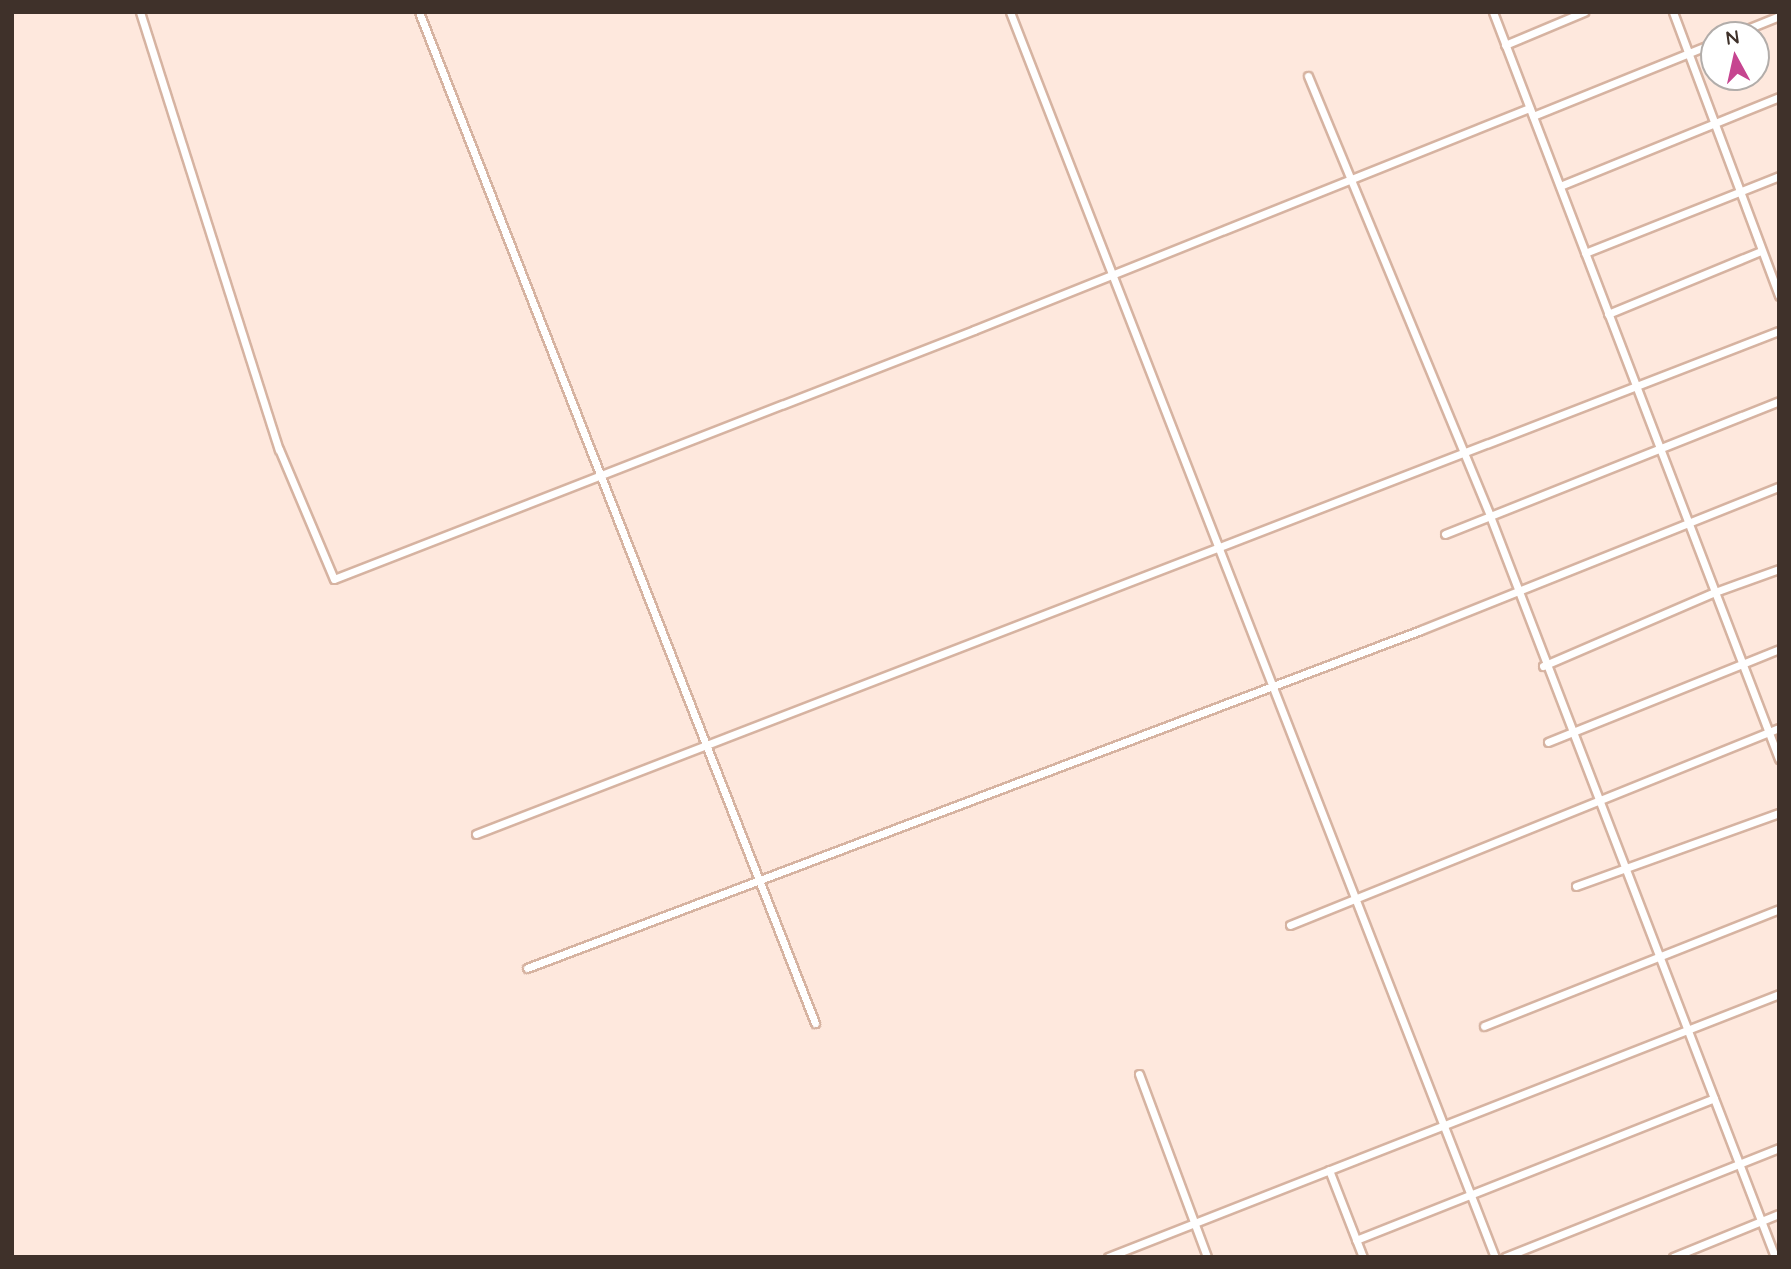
<!DOCTYPE html>
<style>
body{margin:0}
#map{position:relative;width:1791px;height:1269px;overflow:hidden;background:#fee8dd;font-family:Quicksand,sans-serif}
div>[style]{position:absolute}
[style*='--x']{left:calc(var(--x)*1px);top:calc(var(--y)*1px);width:calc(var(--w)*1px);rotate:calc(var(--a)*1deg)}
.roads{filter:drop-shadow(2px 0 #d6b3a1) drop-shadow(-2px 0 #d6b3a1) drop-shadow(0 2px #d6b3a1) drop-shadow(0 -2px #d6b3a1)}
.minor>*{height:7px;margin:-3.5px;padding:0 3.5px;transform-origin:3.5px;border-radius:3.5px;background:#fff}
span{translate:-50% -50%;white-space:nowrap;text-align:center;line-height:1.15;-webkit-text-stroke:5px #fff;paint-order:stroke}
.frame{position:absolute;inset:0;border:14px solid #3f312a;pointer-events:none}
.north{position:absolute;left:1700px;top:21px;width:70px;height:70px;box-sizing:border-box;background:#fff;border:2px solid #b2adaa;border-radius:50%;rotate:352deg;font-size:19px;font-weight:700;line-height:28px;text-align:center;color:#3f312a}
.north::after{content:'';display:block;margin:auto;width:24px;height:32px;background:#c64590;clip-path:polygon(50% 0,100% 100%,50% 72%,0 100%)}
</style>
<div id="map">
<div class="roads">
<div class="minor">
<i style="--x:140;--y:12;--w:459;--a:72.4"></i>
<i style="--x:279;--y:449;--w:141;--a:67.1"></i>
<i style="--x:334;--y:579;--w:687;--a:-21.26"></i>
<i style="--x:974;--y:330;--w:598;--a:-21.8"></i>
<i style="--x:419;--y:12;--w:1086;--a:68.61"></i>
<i style="--x:1010;--y:12;--w:1336;--a:68.72"></i>
<i style="--x:1493;--y:12;--w:800;--a:69.05"></i>
<i style="--x:1673;--y:12;--w:303;--a:69.5"></i>
<i style="--x:1732;--y:35;--w:51;--a:-22"></i>
<i style="--x:1505;--y:45;--w:86;--a:-22.7"></i>
<i style="--x:1308;--y:76;--w:476;--a:67.5"></i>
<i style="--x:1490;--y:516;--w:794;--a:68.96"></i>
<i style="--x:1533;--y:116;--w:195;--a:-22"></i>
<i style="--x:1560;--y:186;--w:236;--a:-22.1"></i>
<i style="--x:1585;--y:253;--w:209;--a:-21.6"></i>
<i style="--x:1608;--y:314;--w:165;--a:-22.4"></i>
<i style="--x:1445;--y:534;--w:360;--a:-21.7"></i>
<i style="--x:1543;--y:666;--w:187;--a:-23.3"></i>
<i style="--x:1715;--y:592;--w:68;--a:-19.8"></i>
<i style="--x:1548;--y:742;--w:249;--a:-21.9"></i>
<i style="--x:476;--y:834;--w:1397;--a:-21.11"></i>
<i style="--x:1576;--y:886;--w:216;--a:-19.8"></i>
<i style="--x:1290;--y:925;--w:527;--a:-21.94"></i>
<i style="--x:527;--y:968;--w:956;--a:-20.71"></i>
<i style="--x:1421;--y:630;--w:386;--a:-21.8"></i>
<i style="--x:1484;--y:1026;--w:317;--a:-21.6"></i>
<i style="--x:1139;--y:1074;--w:195;--a:69.6"></i>
<i style="--x:1329;--y:1170;--w:93;--a:68.7"></i>
<i style="--x:1356;--y:1240;--w:385;--a:-21.6"></i>
<i style="--x:1108;--y:1257;--w:721;--a:-21.4"></i>
<i style="--x:1505;--y:1257;--w:295;--a:-21.7"></i>
<i style="--x:1673;--y:1257;--w:114;--a:-22.1"></i>
</div>
</div>
<div class="frame"></div>
<div class="north">N</div>
</div>
